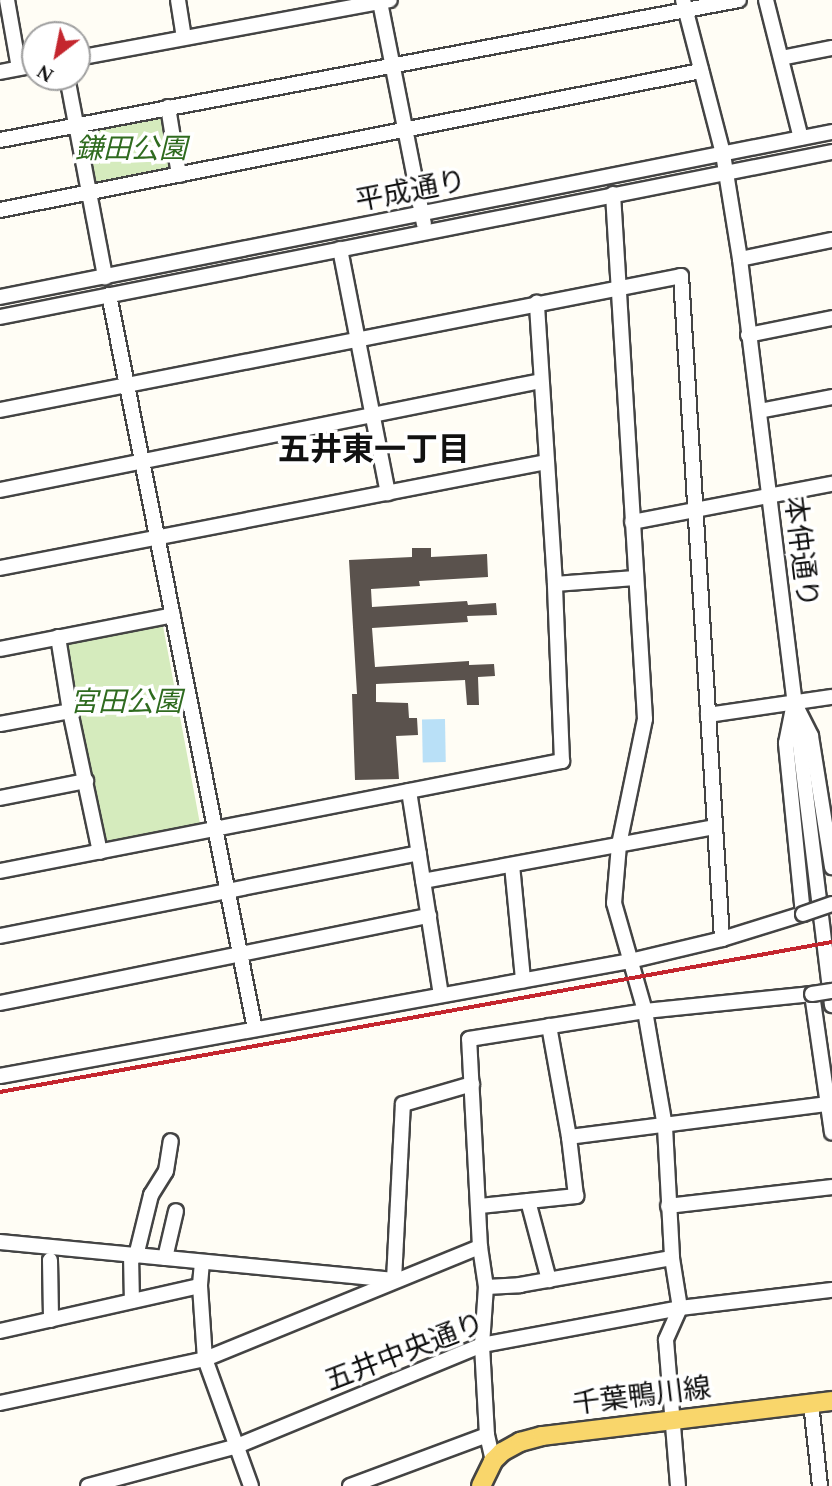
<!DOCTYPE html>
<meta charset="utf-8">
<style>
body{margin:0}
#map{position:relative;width:832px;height:1486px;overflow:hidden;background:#fffdf5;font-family:Spectral,"Noto Sans JP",serif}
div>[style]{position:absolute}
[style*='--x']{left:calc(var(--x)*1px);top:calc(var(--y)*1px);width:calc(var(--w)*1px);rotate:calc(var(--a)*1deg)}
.green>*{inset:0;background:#d5ebbd}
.water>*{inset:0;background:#b9e0f7;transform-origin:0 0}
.building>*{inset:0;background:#5a524d}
.roads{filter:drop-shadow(2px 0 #444) drop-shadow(-2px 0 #444) drop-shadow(0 2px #444) drop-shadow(0 -2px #444)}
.minor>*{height:14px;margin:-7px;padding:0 7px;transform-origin:7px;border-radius:7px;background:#fff}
.major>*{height:18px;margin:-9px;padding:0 9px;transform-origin:9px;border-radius:9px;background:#f9d66b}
.rail>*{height:3.5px;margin:-1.75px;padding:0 1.75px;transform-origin:1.75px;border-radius:1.75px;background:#c4262e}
.bridges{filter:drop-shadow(2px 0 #444) drop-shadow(-2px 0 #444) drop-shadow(0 2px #444) drop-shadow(0 -2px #444)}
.minor-bridge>*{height:14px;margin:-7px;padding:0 7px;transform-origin:7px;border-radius:7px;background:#fff}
span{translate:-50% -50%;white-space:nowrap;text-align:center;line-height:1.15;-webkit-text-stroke:7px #fff;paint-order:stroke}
.park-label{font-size:28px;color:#2f6b1f;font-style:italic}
.street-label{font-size:28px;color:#111}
.quarter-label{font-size:32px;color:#111;font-weight:700}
.north{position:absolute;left:21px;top:21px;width:70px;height:70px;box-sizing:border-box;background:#fff;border:2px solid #a0a0a0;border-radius:50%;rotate:212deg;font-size:19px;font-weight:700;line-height:28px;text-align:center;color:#111}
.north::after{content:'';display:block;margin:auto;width:24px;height:32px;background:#c4262e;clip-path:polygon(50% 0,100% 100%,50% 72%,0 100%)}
</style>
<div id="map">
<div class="green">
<i style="clip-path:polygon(162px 116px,171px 166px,169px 173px,92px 185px,83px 134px,86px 126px)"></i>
<i style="clip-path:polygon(159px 624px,163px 626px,200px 824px,102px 842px,64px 648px,70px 642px)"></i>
</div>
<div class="water">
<i style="left:445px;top:719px;width:43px;height:23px;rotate:89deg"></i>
</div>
<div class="building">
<i style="clip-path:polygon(412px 548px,431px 548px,431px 557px,487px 554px,488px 577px,419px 581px,420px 586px,371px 589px,372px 607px,467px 601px,468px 605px,496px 603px,497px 615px,467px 616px,468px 622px,372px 628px,375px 667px,469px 661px,469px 665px,494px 664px,495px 676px,478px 677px,479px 705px,467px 705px,465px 680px,376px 684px,376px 702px,408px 703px,409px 718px,417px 718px,418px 735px,396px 736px,399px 779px,355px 780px,352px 694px,357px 694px,349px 560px,412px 557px)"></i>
</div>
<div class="roads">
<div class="minor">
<i style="--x:7;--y:0;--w:69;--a:80"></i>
<i style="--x:178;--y:0;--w:38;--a:81"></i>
<i style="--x:683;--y:0;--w:159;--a:75.4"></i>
<i style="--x:723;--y:154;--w:106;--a:80.8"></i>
<i style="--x:740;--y:259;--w:752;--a:82.97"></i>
<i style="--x:766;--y:0;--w:142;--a:75.8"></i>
<i style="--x:380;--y:2;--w:226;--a:78.8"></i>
<i style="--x:77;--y:58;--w:318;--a:-10.5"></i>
<i style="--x:781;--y:58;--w:52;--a:-11.1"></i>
<i style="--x:0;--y:72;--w:36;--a:-11"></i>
<i style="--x:67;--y:77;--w:204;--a:79.2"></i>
<i style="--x:168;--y:107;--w:69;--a:80.8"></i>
<i style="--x:0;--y:140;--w:752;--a:-10.73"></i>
<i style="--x:613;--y:194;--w:526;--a:86.51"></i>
<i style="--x:645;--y:719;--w:129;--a:101.7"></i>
<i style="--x:619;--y:845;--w:58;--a:94.9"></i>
<i style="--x:614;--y:903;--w:112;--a:74"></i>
<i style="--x:645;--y:1011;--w:118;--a:80.2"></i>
<i style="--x:665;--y:1127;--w:131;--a:86.9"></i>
<i style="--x:672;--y:1258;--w:51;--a:80.9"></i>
<i style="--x:680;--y:1308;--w:35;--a:114"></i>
<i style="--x:666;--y:1340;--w:146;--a:85.3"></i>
<i style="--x:0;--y:210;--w:715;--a:-11.22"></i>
<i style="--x:340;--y:249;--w:249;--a:78.9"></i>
<i style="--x:740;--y:259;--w:94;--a:-11.7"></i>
<i style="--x:109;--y:295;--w:748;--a:78.75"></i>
<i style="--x:0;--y:297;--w:848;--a:-11.22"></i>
<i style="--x:0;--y:317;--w:848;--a:-11.22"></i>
<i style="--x:748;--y:335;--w:86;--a:-11.4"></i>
<i style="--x:0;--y:410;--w:694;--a:-11.13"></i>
<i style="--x:681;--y:276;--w:664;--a:86.46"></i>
<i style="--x:759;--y:411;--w:74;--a:-10.9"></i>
<i style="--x:0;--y:490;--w:552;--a:-11.39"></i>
<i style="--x:632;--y:522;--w:204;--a:-10.8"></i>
<i style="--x:0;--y:568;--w:556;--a:-10.99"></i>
<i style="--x:555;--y:584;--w:80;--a:-4.3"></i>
<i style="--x:58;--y:637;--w:75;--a:80.8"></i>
<i style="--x:70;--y:711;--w:144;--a:78"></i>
<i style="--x:0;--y:649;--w:176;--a:-11.1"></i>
<i style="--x:798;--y:710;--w:29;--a:63"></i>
<i style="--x:811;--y:736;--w:133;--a:80.9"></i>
<i style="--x:708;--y:715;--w:125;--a:-8.3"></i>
<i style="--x:0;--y:724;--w:71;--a:-10.5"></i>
<i style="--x:409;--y:791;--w:206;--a:81.1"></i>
<i style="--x:0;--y:798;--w:88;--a:-11.2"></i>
<i style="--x:512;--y:865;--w:116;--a:84.5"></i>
<i style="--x:0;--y:871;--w:573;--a:-11.07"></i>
<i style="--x:562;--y:761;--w:177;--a:-92.3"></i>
<i style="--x:555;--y:584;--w:282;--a:-93.7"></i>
<i style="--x:423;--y:881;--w:296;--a:-10.5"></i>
<i style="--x:0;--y:936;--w:427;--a:-11.2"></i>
<i style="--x:0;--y:1003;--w:438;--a:-11.5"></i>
<i style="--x:0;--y:1076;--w:640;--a:-10.34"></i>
<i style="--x:630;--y:961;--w:95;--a:-13.4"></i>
<i style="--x:722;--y:939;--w:85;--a:-17.2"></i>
<i style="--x:803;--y:914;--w:172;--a:-95.7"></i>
<i style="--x:786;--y:743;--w:41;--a:-78.7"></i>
<i style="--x:569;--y:1137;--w:260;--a:-7.3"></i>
<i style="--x:528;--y:1201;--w:82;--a:75.1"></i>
<i style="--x:480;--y:1206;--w:97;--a:-5.9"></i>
<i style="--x:576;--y:1196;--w:59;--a:-96.8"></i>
<i style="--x:569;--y:1137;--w:113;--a:-100.2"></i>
<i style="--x:668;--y:1206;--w:165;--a:-6.6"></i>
<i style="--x:0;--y:1242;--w:396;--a:5.5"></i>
<i style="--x:394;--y:1280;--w:176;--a:-87.1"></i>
<i style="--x:403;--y:1104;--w:72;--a:-16.2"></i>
<i style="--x:131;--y:1255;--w:46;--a:88.8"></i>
<i style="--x:136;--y:1256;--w:63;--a:-76.2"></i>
<i style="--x:151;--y:1195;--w:28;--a:-58"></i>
<i style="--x:166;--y:1171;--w:30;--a:-81"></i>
<i style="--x:165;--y:1258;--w:48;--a:-76.8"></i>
<i style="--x:50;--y:1260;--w:60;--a:89"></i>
<i style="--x:202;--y:1262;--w:24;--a:95"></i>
<i style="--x:200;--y:1286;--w:73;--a:86.1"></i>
<i style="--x:205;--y:1359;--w:135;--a:70.1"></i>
<i style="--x:486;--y:1287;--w:34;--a:-3"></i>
<i style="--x:520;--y:1285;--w:154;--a:-10.1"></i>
<i style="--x:0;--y:1331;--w:205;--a:-12.7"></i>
<i style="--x:0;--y:1403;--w:210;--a:-12.1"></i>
<i style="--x:205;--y:1359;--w:297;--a:-22.2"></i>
<i style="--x:811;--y:1403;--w:83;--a:83.8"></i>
<i style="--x:493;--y:1461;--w:27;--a:-103"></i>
<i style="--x:487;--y:1435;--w:90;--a:-93.2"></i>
<i style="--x:482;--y:1345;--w:58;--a:-86.1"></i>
<i style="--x:486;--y:1287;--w:40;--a:-98.5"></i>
<i style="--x:480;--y:1247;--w:208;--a:-93"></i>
<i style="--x:469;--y:1039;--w:178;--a:-9"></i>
<i style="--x:645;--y:1011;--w:168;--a:-5.8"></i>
<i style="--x:812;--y:994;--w:140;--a:81.8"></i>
<i style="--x:88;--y:1486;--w:154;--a:-15"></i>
<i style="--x:237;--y:1446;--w:265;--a:-22.4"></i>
<i style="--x:482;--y:1345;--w:201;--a:-10.6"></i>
<i style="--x:680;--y:1308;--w:153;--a:-6.8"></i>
<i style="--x:350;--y:1486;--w:146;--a:-20.4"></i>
</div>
<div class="major">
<i style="--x:481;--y:1486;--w:28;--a:-64"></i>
<i style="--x:493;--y:1461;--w:13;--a:-45"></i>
<i style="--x:502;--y:1452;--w:21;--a:-29"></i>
<i style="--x:520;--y:1442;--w:23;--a:-15"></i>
<i style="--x:542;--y:1436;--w:292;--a:-6.9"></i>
</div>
</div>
<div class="rail">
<i style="--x:0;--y:1092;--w:845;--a:-10.22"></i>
</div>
<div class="bridges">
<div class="minor-bridge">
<i style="--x:803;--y:914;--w:31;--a:-19"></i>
<i style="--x:812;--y:994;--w:20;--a:-9"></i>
</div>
</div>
<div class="park-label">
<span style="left:131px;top:150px">鎌田公園</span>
<span style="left:126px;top:703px">宮田公園</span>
</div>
<div class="street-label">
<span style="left:411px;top:192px;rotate:-11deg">平成通り</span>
<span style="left:800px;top:552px;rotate:83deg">本仲通り</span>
<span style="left:405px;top:1353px;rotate:-21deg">五井中央通り</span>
<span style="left:642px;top:1397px;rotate:-7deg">千葉鴨川線</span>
</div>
<div class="quarter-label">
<span style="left:374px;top:451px">五井東一丁目</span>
</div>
<div class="north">N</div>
</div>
